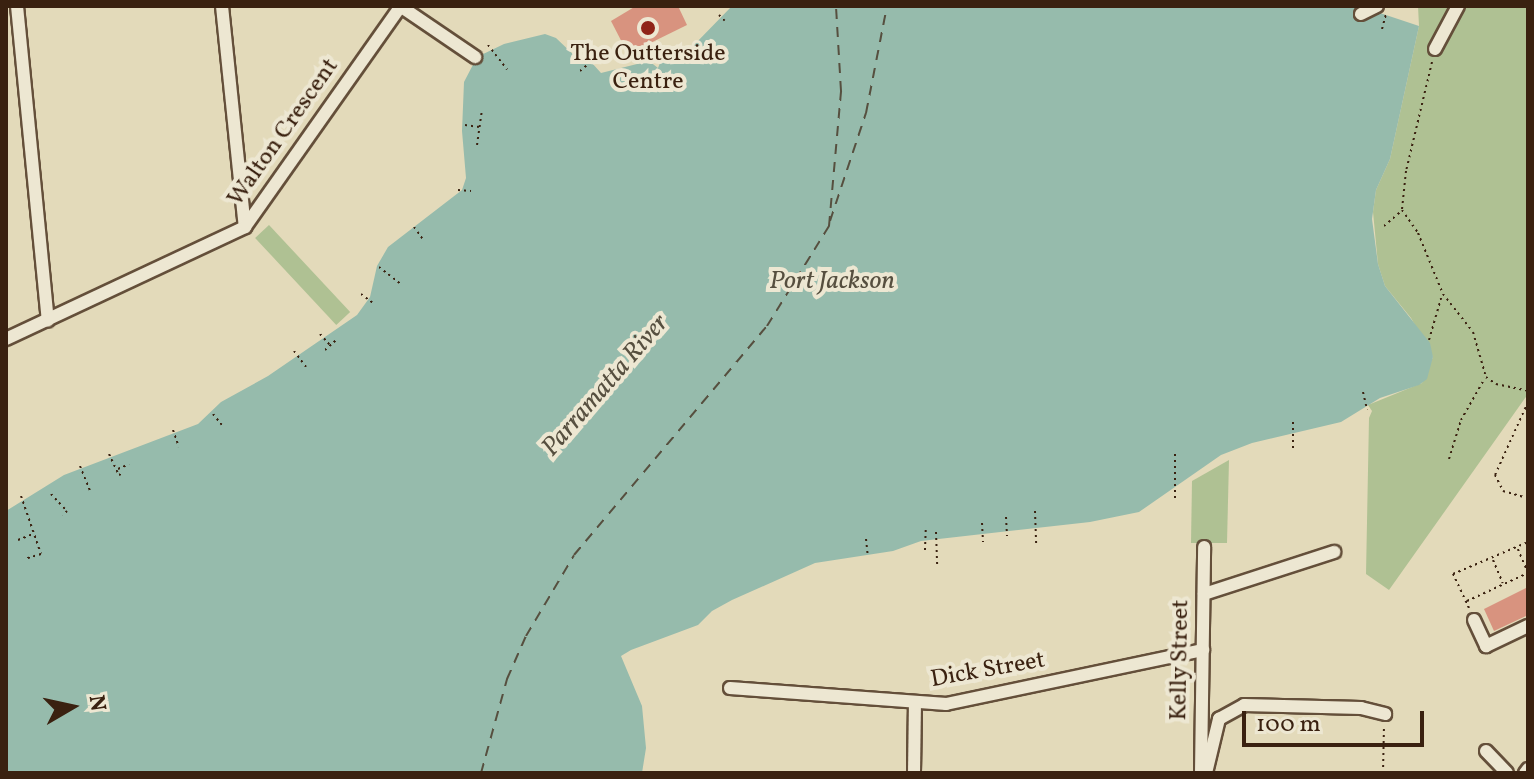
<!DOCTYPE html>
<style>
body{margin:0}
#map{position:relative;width:1534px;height:779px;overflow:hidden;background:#e3daba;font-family:Vollkorn,serif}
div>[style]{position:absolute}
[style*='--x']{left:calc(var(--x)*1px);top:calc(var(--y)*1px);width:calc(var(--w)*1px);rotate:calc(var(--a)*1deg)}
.green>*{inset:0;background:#afc193;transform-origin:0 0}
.water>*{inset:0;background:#96bbac}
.ferry>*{height:2px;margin-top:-1px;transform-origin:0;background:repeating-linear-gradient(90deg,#564f3f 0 10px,transparent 0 18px)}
.building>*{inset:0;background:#d8937f}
.path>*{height:2px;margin-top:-1px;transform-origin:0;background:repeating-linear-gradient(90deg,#3a2110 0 2px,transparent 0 6px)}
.roads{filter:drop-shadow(2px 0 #644f3a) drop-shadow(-2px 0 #644f3a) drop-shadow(0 2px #644f3a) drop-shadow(0 -2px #644f3a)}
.minor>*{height:12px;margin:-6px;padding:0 6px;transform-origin:6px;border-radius:6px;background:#ede7d2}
.dots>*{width:22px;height:22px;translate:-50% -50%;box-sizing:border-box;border:4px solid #ede7d2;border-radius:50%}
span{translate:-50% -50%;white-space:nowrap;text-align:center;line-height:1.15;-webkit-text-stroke:8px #ede7d2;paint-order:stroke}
.poi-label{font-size:24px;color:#3a2110}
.street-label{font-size:24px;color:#3a2110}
.water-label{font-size:26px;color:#564f3f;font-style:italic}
.frame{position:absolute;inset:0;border:8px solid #3a2110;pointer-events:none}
.north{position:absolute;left:32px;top:667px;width:80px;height:80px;-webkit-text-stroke:6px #ede7d2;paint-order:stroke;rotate:81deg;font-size:22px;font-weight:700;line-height:32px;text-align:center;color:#3a2110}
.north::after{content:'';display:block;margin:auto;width:28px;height:36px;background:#3a2110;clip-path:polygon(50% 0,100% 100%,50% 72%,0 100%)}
.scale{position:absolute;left:1242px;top:711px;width:182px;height:36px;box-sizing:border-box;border:4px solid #3a2110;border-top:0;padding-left:10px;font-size:24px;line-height:28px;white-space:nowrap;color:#3a2110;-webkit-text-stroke:6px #ede7d2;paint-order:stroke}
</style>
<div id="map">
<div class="green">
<i style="clip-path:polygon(1418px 6px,1528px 6px,1528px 394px,1389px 590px,1366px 574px,1369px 418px,1372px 411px,1368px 405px,1422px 383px,1433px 357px,1411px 318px,1385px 286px,1378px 264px,1373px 212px,1376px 190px,1390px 159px,1419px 26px)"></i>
<i style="left:269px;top:225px;width:119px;height:19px;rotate:47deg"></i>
<i style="clip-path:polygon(1229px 460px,1227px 543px,1191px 543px,1192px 481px)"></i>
</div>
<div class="water">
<i style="clip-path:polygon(732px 6px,1359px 6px,1419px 26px,1390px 159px,1376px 190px,1372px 219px,1378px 264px,1385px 286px,1430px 343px,1433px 357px,1427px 379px,1419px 385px,1380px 398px,1341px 422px,1252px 443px,1221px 455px,1139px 512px,1090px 522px,921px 541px,893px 551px,815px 563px,732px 600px,712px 611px,698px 625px,631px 650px,621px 656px,642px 706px,646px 748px,642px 773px,6px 773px,6px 511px,64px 475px,198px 424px,221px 402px,268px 376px,357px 315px,370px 297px,377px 266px,388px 247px,462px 190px,466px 178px,462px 131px,464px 82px,477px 57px,504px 44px,545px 34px,556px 38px,577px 58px,592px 63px,601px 73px,649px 61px,658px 68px,660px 63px,693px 46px)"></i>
</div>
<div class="ferry">
<i style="--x:830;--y:221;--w:114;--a:-71.6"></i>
<i style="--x:866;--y:113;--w:109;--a:-78.9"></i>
<i style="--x:481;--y:773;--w:98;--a:-74.5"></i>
<i style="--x:507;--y:679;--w:47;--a:-66.2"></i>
<i style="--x:526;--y:636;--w:94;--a:-59.3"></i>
<i style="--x:574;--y:555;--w:299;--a:-49.9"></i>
<i style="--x:767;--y:326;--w:118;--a:-58.2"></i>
<i style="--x:829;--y:226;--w:136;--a:-84.9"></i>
<i style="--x:841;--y:91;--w:85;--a:-93.4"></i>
</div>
<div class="building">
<i style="clip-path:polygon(636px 6px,678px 6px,687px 25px,628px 54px,611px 21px)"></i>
<i style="clip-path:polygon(1528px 587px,1528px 615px,1494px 631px,1484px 609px)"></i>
</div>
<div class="path">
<i style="--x:719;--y:15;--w:8;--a:45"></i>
<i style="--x:1382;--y:29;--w:16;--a:-75"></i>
<i style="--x:488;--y:45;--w:31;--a:52"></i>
<i style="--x:1432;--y:62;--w:112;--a:103.4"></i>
<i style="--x:1406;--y:171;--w:39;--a:96"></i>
<i style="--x:1402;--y:210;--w:28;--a:55"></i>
<i style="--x:1418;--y:233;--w:66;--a:67.7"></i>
<i style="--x:1443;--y:294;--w:48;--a:51.7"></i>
<i style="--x:1473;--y:332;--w:47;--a:73.9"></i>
<i style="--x:1486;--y:377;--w:12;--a:35"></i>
<i style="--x:1496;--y:384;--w:33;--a:12"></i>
<i style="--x:580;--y:71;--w:17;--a:-40"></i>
<i style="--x:465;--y:125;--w:14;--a:8"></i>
<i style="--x:477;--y:145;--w:35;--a:-82"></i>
<i style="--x:458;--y:190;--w:13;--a:4"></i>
<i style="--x:1384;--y:226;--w:23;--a:-41"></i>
<i style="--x:414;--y:227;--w:17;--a:54"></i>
<i style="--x:379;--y:267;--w:28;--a:38"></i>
<i style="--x:361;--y:294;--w:15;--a:37"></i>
<i style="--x:320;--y:334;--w:15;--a:48"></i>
<i style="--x:1429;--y:340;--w:47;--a:-73.9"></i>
<i style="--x:325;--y:350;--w:15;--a:-42"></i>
<i style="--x:294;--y:351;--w:20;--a:53"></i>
<i style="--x:1363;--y:392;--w:18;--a:77"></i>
<i style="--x:1528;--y:402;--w:80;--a:114.3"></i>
<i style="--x:1495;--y:475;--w:18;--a:63"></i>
<i style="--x:1503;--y:491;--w:26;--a:16"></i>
<i style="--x:213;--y:414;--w:14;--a:51"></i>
<i style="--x:173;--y:430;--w:18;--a:71"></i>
<i style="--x:1293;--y:448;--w:27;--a:-90"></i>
<i style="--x:109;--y:454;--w:23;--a:65"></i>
<i style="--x:119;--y:475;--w:4;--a:-27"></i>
<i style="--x:1449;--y:459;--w:41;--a:-72.9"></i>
<i style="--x:1461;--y:420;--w:48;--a:-60.3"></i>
<i style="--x:80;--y:466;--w:29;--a:68"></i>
<i style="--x:118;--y:469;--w:12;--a:-24"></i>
<i style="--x:51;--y:494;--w:23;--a:47"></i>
<i style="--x:67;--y:511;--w:6;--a:135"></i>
<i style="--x:21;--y:496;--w:61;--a:71"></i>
<i style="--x:41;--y:554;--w:17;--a:163"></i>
<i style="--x:1175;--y:498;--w:45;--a:-90"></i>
<i style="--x:1035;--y:511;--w:35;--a:88"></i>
<i style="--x:1006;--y:517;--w:19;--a:87"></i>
<i style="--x:982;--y:523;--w:19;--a:87"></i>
<i style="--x:936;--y:532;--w:35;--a:88"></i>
<i style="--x:866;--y:539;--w:18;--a:84"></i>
<i style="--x:18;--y:540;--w:16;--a:-22"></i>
<i style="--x:925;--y:550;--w:23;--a:-88"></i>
<i style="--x:1493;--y:560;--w:25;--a:67"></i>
<i style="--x:1467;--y:601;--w:67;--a:-24.7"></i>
<i style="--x:1528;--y:573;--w:26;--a:-113"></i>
<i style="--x:1469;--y:608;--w:38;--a:-115"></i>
<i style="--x:1453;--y:574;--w:82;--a:-23.1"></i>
<i style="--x:1383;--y:773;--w:47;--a:-88.8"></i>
</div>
<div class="roads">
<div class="minor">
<i style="--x:17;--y:6;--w:316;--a:84.4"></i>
<i style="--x:222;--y:6;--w:222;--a:84.1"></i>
<i style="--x:400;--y:6;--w:91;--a:34.2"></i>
<i style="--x:1361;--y:14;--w:18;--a:-27"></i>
<i style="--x:1435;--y:49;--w:49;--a:-61.9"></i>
<i style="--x:6;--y:339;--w:264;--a:-25.1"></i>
<i style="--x:245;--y:227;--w:271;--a:-54.8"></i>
<i style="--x:1204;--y:594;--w:137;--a:-17.9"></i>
<i style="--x:1474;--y:620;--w:29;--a:65"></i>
<i style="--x:1486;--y:646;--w:47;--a:-25.5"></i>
<i style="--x:730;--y:688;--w:217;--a:4.2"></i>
<i style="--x:946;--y:704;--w:263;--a:-11.9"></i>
<i style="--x:1486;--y:751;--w:30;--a:46"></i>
<i style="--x:1201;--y:772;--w:225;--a:-89.2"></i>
<i style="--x:914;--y:773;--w:69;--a:-89.2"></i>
<i style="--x:1206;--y:773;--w:56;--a:-76.5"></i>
<i style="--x:1219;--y:719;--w:29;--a:-29"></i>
<i style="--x:1244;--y:705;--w:117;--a:1.5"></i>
<i style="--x:1361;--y:708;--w:25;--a:14"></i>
<i style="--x:1525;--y:773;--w:5;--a:-53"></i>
</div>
</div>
<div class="dots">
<i style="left:648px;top:28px;background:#8f2418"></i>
</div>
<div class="poi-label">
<span style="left:648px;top:69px">The Outterside<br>Centre</span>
</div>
<div class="street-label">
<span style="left:284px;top:133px;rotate:-55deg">Walton Crescent</span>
<span style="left:1181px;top:660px;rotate:-89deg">Kelly Street</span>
<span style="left:988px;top:671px;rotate:-10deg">Dick Street</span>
</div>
<div class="water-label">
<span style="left:832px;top:282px">Port Jackson</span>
<span style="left:606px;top:386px;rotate:-49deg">Parramatta River</span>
</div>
<div class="frame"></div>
<div class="north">N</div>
<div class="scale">100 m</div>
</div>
